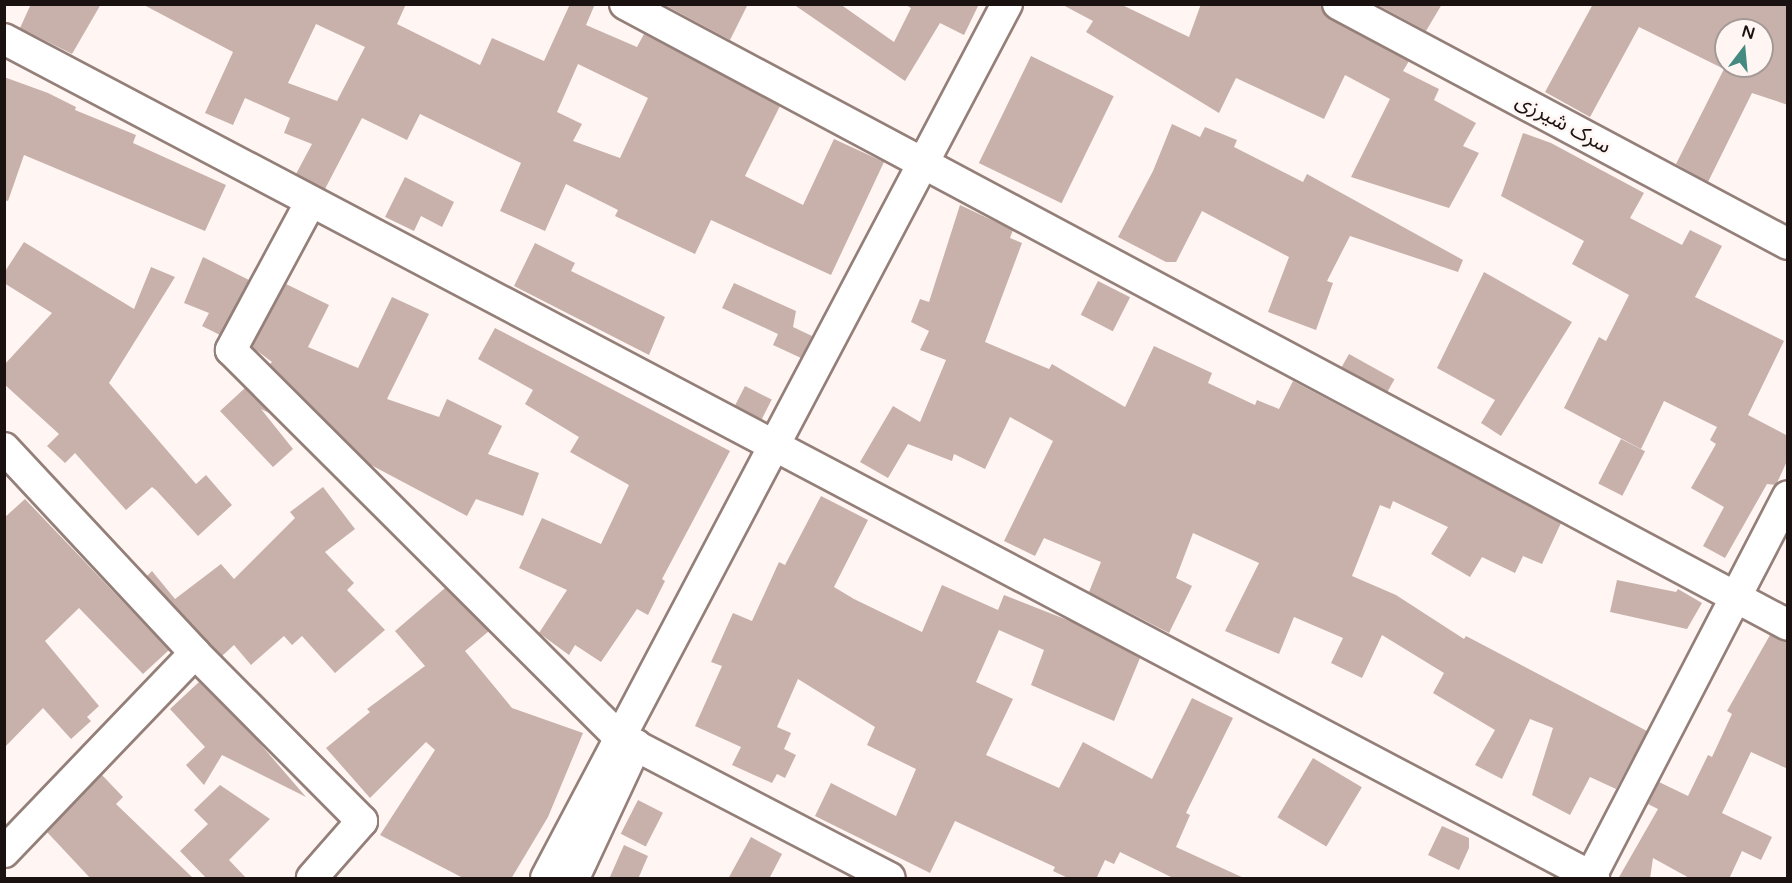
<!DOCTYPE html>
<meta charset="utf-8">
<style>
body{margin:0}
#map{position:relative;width:1792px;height:883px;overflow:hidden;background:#fff5f3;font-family:"Varela Round","Noto Sans Arabic",sans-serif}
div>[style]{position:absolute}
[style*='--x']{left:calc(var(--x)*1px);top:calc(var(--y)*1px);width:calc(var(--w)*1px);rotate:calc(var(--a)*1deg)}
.building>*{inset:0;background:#c8b1ab;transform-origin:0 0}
.roads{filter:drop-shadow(2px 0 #947f79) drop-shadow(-2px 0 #947f79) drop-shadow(0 2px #947f79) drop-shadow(0 -2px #947f79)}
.minor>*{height:30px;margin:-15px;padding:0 15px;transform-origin:15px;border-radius:15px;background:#fff}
span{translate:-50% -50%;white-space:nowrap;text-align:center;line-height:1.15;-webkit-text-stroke:5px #fff5f3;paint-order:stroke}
.street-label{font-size:21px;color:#191210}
.frame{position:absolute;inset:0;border:6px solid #191210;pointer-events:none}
.north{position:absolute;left:1714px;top:18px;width:60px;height:60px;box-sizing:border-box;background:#fff5f3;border:2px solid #a39a98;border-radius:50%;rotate:16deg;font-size:16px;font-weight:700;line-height:24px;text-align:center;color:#191210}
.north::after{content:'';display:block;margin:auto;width:21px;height:27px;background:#448a80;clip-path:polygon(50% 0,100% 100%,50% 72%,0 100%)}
</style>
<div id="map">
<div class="building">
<i style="clip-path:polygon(31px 4px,101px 4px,72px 54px,20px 28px)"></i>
<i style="clip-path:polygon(evenodd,142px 4px,406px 4px,397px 24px,480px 65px,492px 38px,544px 61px,570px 4px,595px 4px,586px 25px,637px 47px,644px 34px,780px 106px,745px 176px,803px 205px,834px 139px,884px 162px,831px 275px,711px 220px,695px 254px,615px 216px,618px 210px,566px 184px,545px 231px,500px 211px,521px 163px,420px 114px,407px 140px,362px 118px,325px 189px,296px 174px,312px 144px,284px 133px,290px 118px,245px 98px,233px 125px,205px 113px,233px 52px,142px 4px,316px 24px,365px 47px,337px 101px,288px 83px,316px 24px,142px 4px,578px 64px,648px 98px,620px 158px,573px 141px,582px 124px,557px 112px,578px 64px)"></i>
<i style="clip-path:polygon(663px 4px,748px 4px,730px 40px)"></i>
<i style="clip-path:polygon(793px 4px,840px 4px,894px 42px,911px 8px,904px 4px,979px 4px,964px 35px,940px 23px,905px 81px)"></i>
<i style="clip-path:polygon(1061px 4px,1120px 4px,1189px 37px,1201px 4px,1321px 4px,1330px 19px,1409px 61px,1403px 71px,1439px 89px,1434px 100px,1476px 123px,1463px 146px,1479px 153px,1449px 208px,1351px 177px,1390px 99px,1345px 75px,1324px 119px,1236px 78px,1219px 113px,1086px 32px,1093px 21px)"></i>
<i style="clip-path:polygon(1376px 4px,1442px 4px,1426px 31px)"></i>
<i style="clip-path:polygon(evenodd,1593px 4px,1788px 4px,1788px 105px,1752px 93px,1708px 182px,1676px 164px,1724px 69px,1639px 27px,1590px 117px,1545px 92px,1593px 4px,1726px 30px,1762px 30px,1762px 66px,1726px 66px,1726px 30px)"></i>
<i style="left:1031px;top:56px;width:92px;height:119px;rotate:26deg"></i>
<i style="clip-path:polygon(4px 77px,48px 93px,76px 107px,75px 110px,136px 135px,133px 143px,226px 185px,205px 231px,24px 155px,8px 201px,4px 200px)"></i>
<i style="clip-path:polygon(1172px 124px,1200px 137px,1205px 127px,1237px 140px,1234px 147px,1303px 182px,1307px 174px,1463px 260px,1458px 272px,1350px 236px,1327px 281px,1333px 283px,1316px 330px,1268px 312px,1289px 257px,1202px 211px,1176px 262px,1166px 262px,1118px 237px,1153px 171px)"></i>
<i style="clip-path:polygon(1523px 133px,1551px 143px,1644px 193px,1630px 218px,1682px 245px,1690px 230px,1722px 246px,1695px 297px,1784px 341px,1748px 415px,1788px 436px,1788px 459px,1776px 485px,1767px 484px,1725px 558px,1703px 546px,1724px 507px,1691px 488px,1716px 444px,1710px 440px,1717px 427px,1664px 401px,1641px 449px,1564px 408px,1599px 337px,1606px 341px,1629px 295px,1572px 264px,1584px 241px,1501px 196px)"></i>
<i style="clip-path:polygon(405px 177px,454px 202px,442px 227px,421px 216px,414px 231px,385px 217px)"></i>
<i style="clip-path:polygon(960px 205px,1013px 230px,1010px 238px,1022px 243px,985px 342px,1049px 369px,1052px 364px,1125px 407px,1154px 346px,1212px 373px,1208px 383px,1255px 405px,1257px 400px,1279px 409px,1293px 381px,1561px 523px,1542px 564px,1523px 556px,1515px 573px,1482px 557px,1470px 577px,1431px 554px,1448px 527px,1393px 501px,1390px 509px,1380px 505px,1352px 576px,1396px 595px,1464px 639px,1466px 636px,1647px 731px,1616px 789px,1590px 777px,1570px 815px,1532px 795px,1553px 728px,1530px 719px,1502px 779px,1475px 765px,1495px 730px,1433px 693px,1444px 673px,1382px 635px,1362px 678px,1331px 663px,1343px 638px,1294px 617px,1279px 654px,1225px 631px,1259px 563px,1193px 533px,1176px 578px,1192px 586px,1169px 633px,1089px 592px,1101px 562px,1044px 538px,1035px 556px,1004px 541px,1053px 441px,1010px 417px,985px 469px,954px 454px,952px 461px,908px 444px,888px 478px,860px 462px,893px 406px,920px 422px,946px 360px,920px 350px,929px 331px,911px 322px,920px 299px,929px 302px)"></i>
<i style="clip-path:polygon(24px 242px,134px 309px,151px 267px,175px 277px,109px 383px,196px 484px,206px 475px,232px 505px,198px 536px,156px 490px,152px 487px,126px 510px,75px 453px,65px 463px,47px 446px,59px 434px,4px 384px,4px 365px,52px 313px,4px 283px,4px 273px)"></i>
<i style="clip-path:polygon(535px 243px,575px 263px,571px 271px,665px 317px,649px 355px,514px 286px)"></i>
<i style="clip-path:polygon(203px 257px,249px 280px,220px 335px,202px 326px,209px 313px,184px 303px)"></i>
<i style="clip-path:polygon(1484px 272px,1572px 322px,1501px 436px,1481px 423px,1495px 400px,1437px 368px)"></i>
<i style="left:1098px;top:281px;width:36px;height:38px;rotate:27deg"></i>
<i style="clip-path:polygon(734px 283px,796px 311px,793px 327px,812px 336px,801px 358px,773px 345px,778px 334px,722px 308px)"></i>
<i style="clip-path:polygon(286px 284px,329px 305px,308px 347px,358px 368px,392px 297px,429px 314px,387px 399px,439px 417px,447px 399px,502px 426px,488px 454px,539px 473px,523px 516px,476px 499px,467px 516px,371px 465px,270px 364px,272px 362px,252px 347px)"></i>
<i style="clip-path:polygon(495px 328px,730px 451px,662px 579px,665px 581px,648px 615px,637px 609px,601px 662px,575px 645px,569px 655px,539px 633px,567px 590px,519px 568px,542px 518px,601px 544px,629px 485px,570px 452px,579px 437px,525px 404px,533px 390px,478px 359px)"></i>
<i style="left:1349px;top:354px;width:52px;height:15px;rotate:29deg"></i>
<i style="left:745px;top:386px;width:30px;height:22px;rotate:27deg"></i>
<i style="clip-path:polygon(245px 388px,269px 413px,261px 409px,293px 449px,273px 467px,220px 411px)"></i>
<i style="left:1621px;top:439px;width:27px;height:50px;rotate:27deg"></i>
<i style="clip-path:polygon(323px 487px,355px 529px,325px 552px,354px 583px,347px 590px,385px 630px,335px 673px,302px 636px,292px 645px,284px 636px,251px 665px,234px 645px,222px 656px,147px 576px,152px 571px,175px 599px,221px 564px,234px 579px,295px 518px,290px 512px)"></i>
<i style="clip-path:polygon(821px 496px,868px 520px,834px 587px,854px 599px,922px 632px,942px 585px,998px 610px,1004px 595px,1075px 623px,1140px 658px,1114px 721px,1031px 685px,1044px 650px,999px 630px,976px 682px,1013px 699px,986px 755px,1059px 788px,1083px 742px,1152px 779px,1192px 698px,1233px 718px,1186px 813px,1190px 815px,1176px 847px,1246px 879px,1175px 879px,1120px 852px,1114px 864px,1105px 860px,1096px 879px,1070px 879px,1053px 871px,1055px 867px,955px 821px,930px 873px,815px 816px,831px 783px,896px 816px,916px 769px,867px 745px,875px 727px,798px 679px,777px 727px,791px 733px,784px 749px,796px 755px,785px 778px,777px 774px,772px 783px,732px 765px,741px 747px,695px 726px,722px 666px,711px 662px,733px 613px,752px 621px,779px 562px,785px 565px)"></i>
<i style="clip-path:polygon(25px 499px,169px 650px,143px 674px,79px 608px,45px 641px,99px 706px,87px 717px,91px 721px,71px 739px,43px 708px,4px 748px,4px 518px)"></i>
<i style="clip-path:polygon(1617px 580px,1676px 592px,1678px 589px,1702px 603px,1687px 629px,1610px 612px)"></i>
<i style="clip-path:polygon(445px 588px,489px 631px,465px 651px,512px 708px,583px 733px,548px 817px,511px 879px,465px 879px,380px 835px,435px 750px,426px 742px,370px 798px,326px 748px,370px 712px,367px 709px,425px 666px,395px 631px)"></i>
<i style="clip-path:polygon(1770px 635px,1788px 642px,1788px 769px,1751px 752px,1722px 813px,1772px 837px,1761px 860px,1742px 851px,1729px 879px,1691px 879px,1653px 858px,1650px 879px,1618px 879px,1658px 809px,1648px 804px,1659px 782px,1688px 796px,1708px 755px,1712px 757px,1732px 714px,1727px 711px)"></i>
<i style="clip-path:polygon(199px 682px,256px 739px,306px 797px,222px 755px,204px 785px,186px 765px,205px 747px,170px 709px)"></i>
<i style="left:1313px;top:758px;width:57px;height:69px;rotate:31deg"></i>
<i style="clip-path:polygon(102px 775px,123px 797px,116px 804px,194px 879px,91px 879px,47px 832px)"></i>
<i style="clip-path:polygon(220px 785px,270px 819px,229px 860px,247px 879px,207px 879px,180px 851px,208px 824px,194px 810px)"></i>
<i style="left:638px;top:800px;width:28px;height:38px;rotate:27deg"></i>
<i style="clip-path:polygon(1442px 826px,1469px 838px,1469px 848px,1459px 870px,1428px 855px)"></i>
<i style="clip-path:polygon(751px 837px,782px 854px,769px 879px,728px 879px)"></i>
<i style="clip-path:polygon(624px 845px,648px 856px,638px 879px,609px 879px)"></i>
</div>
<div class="roads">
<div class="minor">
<i style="--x:625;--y:4;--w:1318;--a:28.1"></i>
<i style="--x:1338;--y:4;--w:510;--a:28.07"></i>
<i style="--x:4;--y:39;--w:1798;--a:27.82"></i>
<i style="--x:310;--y:203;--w:167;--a:118.3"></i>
<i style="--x:231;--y:350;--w:548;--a:44.93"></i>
<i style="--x:619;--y:737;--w:305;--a:27.5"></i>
<i style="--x:4;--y:448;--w:280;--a:47"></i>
<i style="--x:195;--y:653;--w:237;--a:45.2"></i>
<i style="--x:362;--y:821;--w:76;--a:131.3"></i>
<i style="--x:4;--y:852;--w:276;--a:-46.2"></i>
<i style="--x:546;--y:878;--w:988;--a:-62.19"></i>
<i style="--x:574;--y:878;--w:147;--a:-65"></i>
<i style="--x:1590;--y:878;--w:430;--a:-62.6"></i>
</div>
</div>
<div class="street-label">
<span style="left:1563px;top:124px;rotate:28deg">سرک شیرزی</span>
</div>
<div class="frame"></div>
<div class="north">N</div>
</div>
